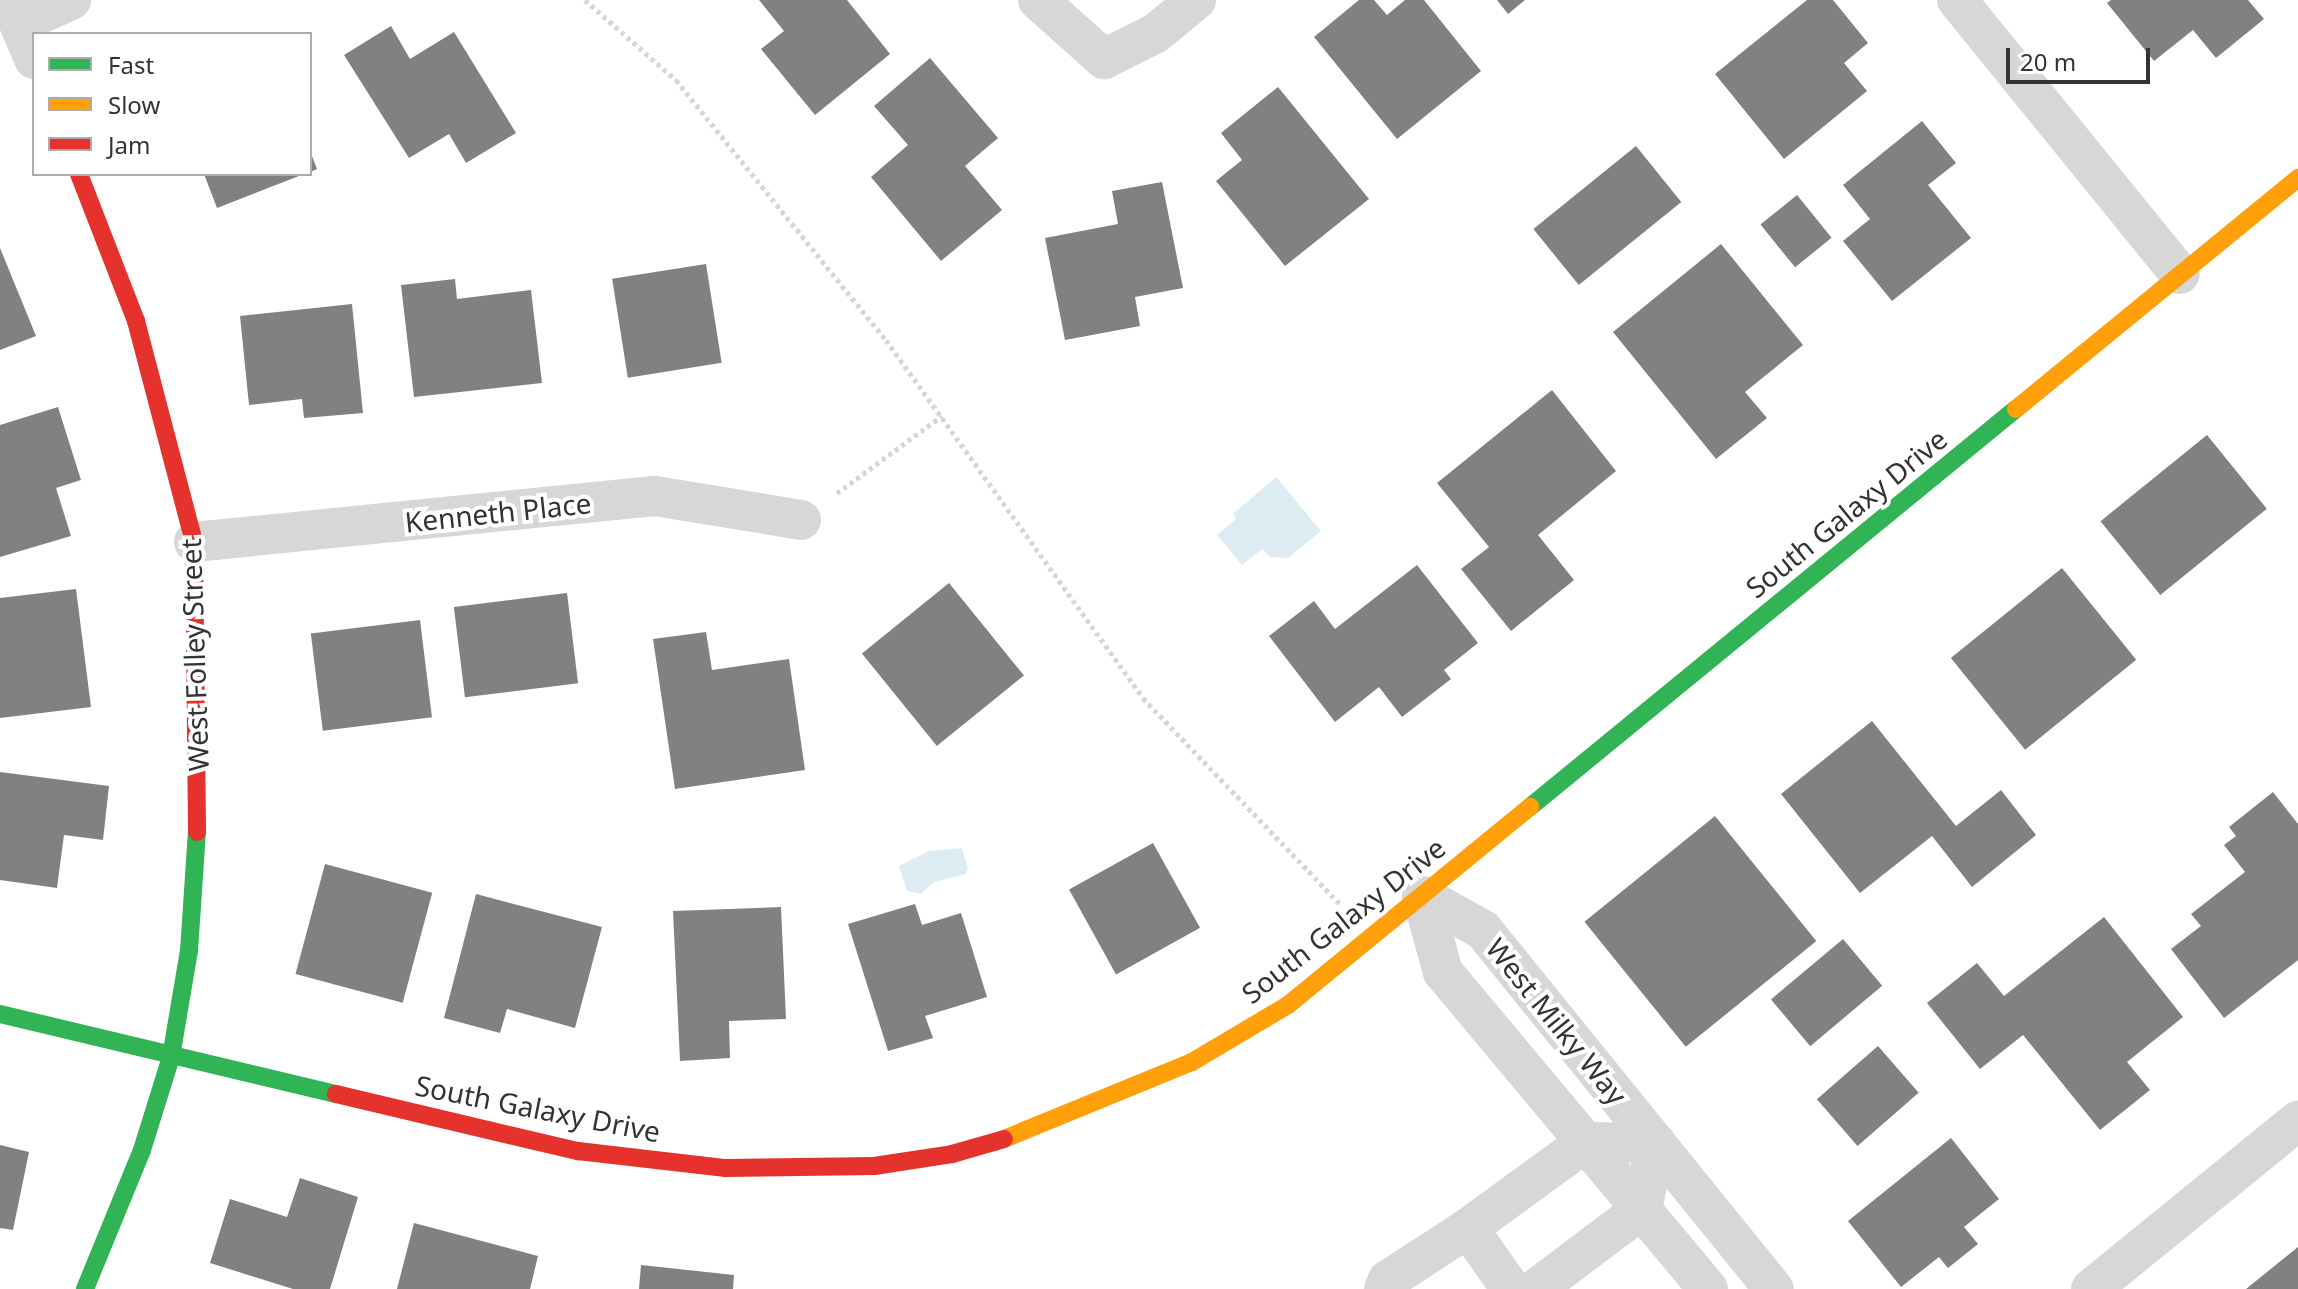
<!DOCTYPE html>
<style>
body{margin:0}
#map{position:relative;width:2298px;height:1289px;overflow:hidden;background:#fff;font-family:"Noto Sans",sans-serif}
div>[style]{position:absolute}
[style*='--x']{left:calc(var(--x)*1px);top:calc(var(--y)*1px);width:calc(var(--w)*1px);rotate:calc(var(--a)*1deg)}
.water>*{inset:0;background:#ddebf3}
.building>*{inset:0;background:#818181;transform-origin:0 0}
.path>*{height:5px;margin-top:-2.5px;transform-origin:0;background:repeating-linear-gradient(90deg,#d6d6d6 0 4px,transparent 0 8px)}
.street>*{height:40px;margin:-20px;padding:0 20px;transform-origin:20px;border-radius:20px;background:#d7d7d7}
.fast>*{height:18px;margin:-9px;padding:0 9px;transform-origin:9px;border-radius:9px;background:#30b455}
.slow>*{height:18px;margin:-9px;padding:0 9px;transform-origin:9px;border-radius:9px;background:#ff9f0a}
.jam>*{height:18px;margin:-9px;padding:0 9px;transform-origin:9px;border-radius:9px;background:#e5322d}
span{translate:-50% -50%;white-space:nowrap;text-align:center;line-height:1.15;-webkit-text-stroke:8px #fff;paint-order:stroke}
.street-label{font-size:28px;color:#333}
.legend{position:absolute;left:32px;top:32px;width:280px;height:144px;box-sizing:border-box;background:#fff;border:2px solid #adadad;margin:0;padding:10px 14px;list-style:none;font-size:24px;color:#333}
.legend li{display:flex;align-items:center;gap:16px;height:40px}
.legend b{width:40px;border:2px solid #adadad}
.scale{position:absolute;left:2006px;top:48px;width:144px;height:36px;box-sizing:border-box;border:4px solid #333;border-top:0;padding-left:10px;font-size:24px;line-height:28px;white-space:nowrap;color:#333;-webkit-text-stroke:6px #fff;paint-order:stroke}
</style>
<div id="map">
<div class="water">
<i style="clip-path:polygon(1276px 477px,1321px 531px,1288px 558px,1270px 557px,1262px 549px,1242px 565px,1217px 535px,1236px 519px,1233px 514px)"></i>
<i style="clip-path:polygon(962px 848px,968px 869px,966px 874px,934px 882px,921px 894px,907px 891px,899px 866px,929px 851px)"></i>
</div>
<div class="building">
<i style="clip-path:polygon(759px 0,847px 0,890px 54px,815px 115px,761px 49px,784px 31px)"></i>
<i style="clip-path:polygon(1359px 0,1374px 0,1387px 15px,1405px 0,1424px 0,1481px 71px,1397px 139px,1314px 37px)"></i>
<i style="clip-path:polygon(1497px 0,1525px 0,1508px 14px)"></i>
<i style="clip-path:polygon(1807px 0,1833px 0,1868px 43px,1844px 63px,1867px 91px,1784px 159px,1715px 74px)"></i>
<i style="clip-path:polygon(2111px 0,2248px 0,2264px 19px,2216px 58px,2193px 30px,2154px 61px,2107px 3px)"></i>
<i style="clip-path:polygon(391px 26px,410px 59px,454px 32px,516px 133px,466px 163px,449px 134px,409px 158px,344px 55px)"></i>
<i style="clip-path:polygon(930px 58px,998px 138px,965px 166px,1002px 210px,941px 261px,871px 177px,908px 145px,874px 106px)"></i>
<i style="clip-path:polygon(1278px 87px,1369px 199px,1285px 266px,1216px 181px,1242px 160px,1221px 133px)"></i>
<i style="clip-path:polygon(1922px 121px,1956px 163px,1928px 185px,1971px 238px,1892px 301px,1843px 241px,1870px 219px,1843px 185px)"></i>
<i style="left:1636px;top:146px;width:72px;height:132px;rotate:51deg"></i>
<i style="clip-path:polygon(310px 151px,317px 169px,310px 172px)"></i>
<i style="clip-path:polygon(204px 174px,304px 174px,217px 208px)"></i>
<i style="clip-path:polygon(1162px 182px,1183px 288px,1135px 297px,1140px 326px,1065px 340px,1045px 238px,1118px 224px,1112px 191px)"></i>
<i style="left:1797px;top:195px;width:55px;height:47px;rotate:51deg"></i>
<i style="clip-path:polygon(1721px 244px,1803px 345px,1745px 392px,1767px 418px,1716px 459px,1613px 332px)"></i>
<i style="clip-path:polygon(0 248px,36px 336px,0 350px)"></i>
<i style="left:706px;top:264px;width:100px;height:95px;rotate:81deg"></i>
<i style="clip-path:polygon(455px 279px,457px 299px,531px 290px,542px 383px,414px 397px,401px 285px)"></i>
<i style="clip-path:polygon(352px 304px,363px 413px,304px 418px,302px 399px,249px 405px,240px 316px)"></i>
<i style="clip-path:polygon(1552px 390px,1616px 471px,1538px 535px,1574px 580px,1511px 631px,1461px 569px,1489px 547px,1437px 483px)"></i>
<i style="clip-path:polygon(58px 407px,81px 480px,56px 488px,71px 536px,0 557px,0 425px)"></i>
<i style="left:2207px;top:435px;width:95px;height:137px;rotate:51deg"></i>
<i style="clip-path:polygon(1417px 565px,1478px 643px,1444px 670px,1451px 679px,1402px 717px,1379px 687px,1335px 722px,1269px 636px,1314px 601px,1335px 629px)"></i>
<i style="left:2062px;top:568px;width:118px;height:143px;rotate:51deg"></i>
<i style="left:949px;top:583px;width:119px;height:112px;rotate:51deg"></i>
<i style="clip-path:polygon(76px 589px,91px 707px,0 718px,0 598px)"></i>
<i style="left:567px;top:593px;width:91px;height:114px;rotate:83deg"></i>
<i style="left:420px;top:620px;width:98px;height:110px;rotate:83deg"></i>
<i style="clip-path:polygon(706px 632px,712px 670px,789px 659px,805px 770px,675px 789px,653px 639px)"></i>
<i style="clip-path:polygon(1872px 721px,1956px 826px,2001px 790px,2036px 835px,1972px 887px,1932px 836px,1860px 893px,1781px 794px)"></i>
<i style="clip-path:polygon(0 772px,109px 786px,103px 840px,64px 835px,57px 888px,0 880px)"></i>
<i style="clip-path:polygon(2273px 792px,2298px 824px,2298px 960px,2224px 1018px,2171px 949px,2201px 926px,2191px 914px,2245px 872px,2224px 845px,2236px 836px,2229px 827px)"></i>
<i style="left:1715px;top:816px;width:161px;height:168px;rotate:51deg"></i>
<i style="left:1153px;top:843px;width:97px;height:96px;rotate:61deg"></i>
<i style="left:325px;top:864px;width:111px;height:114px;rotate:15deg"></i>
<i style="clip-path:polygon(476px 894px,602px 927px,575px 1028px,507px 1009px,500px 1033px,444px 1018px)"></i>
<i style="clip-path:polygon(915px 904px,922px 925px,961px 913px,987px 997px,925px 1016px,933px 1038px,888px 1051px,848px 924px)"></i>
<i style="clip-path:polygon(781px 907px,786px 1019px,729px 1021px,730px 1058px,680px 1061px,673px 911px)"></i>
<i style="clip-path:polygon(2104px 917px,2183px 1017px,2127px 1062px,2150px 1090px,2100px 1130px,2023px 1035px,1980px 1069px,1927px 1003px,1977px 963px,2004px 996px)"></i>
<i style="left:1843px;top:939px;width:61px;height:94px;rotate:50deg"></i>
<i style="left:1878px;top:1046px;width:62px;height:81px;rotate:49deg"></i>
<i style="clip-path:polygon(1951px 1138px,1999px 1199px,1964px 1227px,1978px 1244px,1948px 1268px,1939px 1257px,1901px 1287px,1848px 1221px)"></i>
<i style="clip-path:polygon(0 1145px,29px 1152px,13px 1230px,0 1228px)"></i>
<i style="clip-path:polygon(300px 1178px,358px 1197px,330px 1289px,293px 1289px,210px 1263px,230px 1199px,287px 1217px)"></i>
<i style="clip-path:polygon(414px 1223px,538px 1256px,530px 1289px,397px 1289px)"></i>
<i style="clip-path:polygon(2298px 1247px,2298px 1289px,2246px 1289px)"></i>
<i style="clip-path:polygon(641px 1265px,734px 1275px,733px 1289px,639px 1289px)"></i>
</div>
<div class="path">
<i style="--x:585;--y:0;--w:121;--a:41.3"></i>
<i style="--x:676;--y:80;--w:334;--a:51.1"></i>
<i style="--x:886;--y:340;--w:441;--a:54.3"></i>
<i style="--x:1143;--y:698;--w:284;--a:46.3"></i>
<i style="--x:837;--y:493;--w:130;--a:-36.3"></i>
</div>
<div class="street">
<i style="--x:9;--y:0;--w:64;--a:67"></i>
<i style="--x:1038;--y:0;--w:89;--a:41.8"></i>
<i style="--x:1104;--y:59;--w:58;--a:-26.6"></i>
<i style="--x:1156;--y:33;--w:52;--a:-39.5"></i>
<i style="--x:1957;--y:0;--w:353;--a:50.9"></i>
<i style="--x:20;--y:23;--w:56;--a:-24.3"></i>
<i style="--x:194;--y:542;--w:463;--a:-5.7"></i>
<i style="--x:655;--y:496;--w:148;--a:9.3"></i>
<i style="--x:1422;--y:896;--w:70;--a:29.1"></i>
<i style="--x:1483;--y:930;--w:462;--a:51"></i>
<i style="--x:1422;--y:896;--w:79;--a:74.6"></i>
<i style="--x:1443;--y:972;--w:413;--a:50.1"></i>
<i style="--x:1468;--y:1228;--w:75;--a:54.8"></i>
<i style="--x:1384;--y:1289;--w:10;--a:-66"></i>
<i style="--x:1388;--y:1280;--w:95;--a:-33"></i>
<i style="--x:1468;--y:1228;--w:146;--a:-36.1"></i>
<i style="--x:1586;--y:1142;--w:70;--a:0.8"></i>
<i style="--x:1656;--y:1143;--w:67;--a:102"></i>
<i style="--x:1642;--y:1209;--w:133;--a:143"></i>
<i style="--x:2091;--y:1289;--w:267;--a:-39.1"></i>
</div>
<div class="fast">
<i style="--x:1530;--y:807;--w:628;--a:-39.32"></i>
<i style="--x:0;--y:1014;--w:345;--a:13.4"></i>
<i style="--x:85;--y:1289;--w:150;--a:-67.7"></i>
<i style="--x:142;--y:1150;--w:97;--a:-72.7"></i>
<i style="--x:171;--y:1057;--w:108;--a:-80.4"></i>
<i style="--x:189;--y:951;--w:119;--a:-86.2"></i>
</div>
<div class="slow">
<i style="--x:2016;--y:409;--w:365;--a:-39.3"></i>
<i style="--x:1004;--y:1139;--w:203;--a:-22.3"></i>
<i style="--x:1192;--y:1062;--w:112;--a:-30.7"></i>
<i style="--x:1288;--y:1005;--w:313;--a:-39.3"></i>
</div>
<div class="jam">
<i style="--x:79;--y:174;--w:158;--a:68.8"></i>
<i style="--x:136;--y:321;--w:228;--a:75.3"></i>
<i style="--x:194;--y:542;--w:290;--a:89.4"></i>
<i style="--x:336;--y:1094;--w:249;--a:13.3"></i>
<i style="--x:578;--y:1151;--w:149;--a:6.6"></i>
<i style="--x:726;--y:1168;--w:148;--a:-0.8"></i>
<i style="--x:874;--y:1166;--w:79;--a:-8.7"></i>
<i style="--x:952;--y:1154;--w:54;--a:-16.1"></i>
</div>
<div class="street-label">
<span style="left:498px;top:512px;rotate:-6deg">Kenneth Place</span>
<span style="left:1846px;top:513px;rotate:-39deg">South Galaxy Drive</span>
<span style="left:194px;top:655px;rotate:-92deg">West Folley Street</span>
<span style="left:1343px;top:920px;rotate:-38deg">South Galaxy Drive</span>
<span style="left:1557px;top:1021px;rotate:51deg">West Milky Way</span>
<span style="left:538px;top:1108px;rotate:11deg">South Galaxy Drive</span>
</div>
<ul class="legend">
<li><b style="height:10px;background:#30b455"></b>Fast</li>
<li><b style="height:10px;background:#ff9f0a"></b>Slow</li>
<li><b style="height:10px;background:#e5322d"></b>Jam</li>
</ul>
<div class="scale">20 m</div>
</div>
